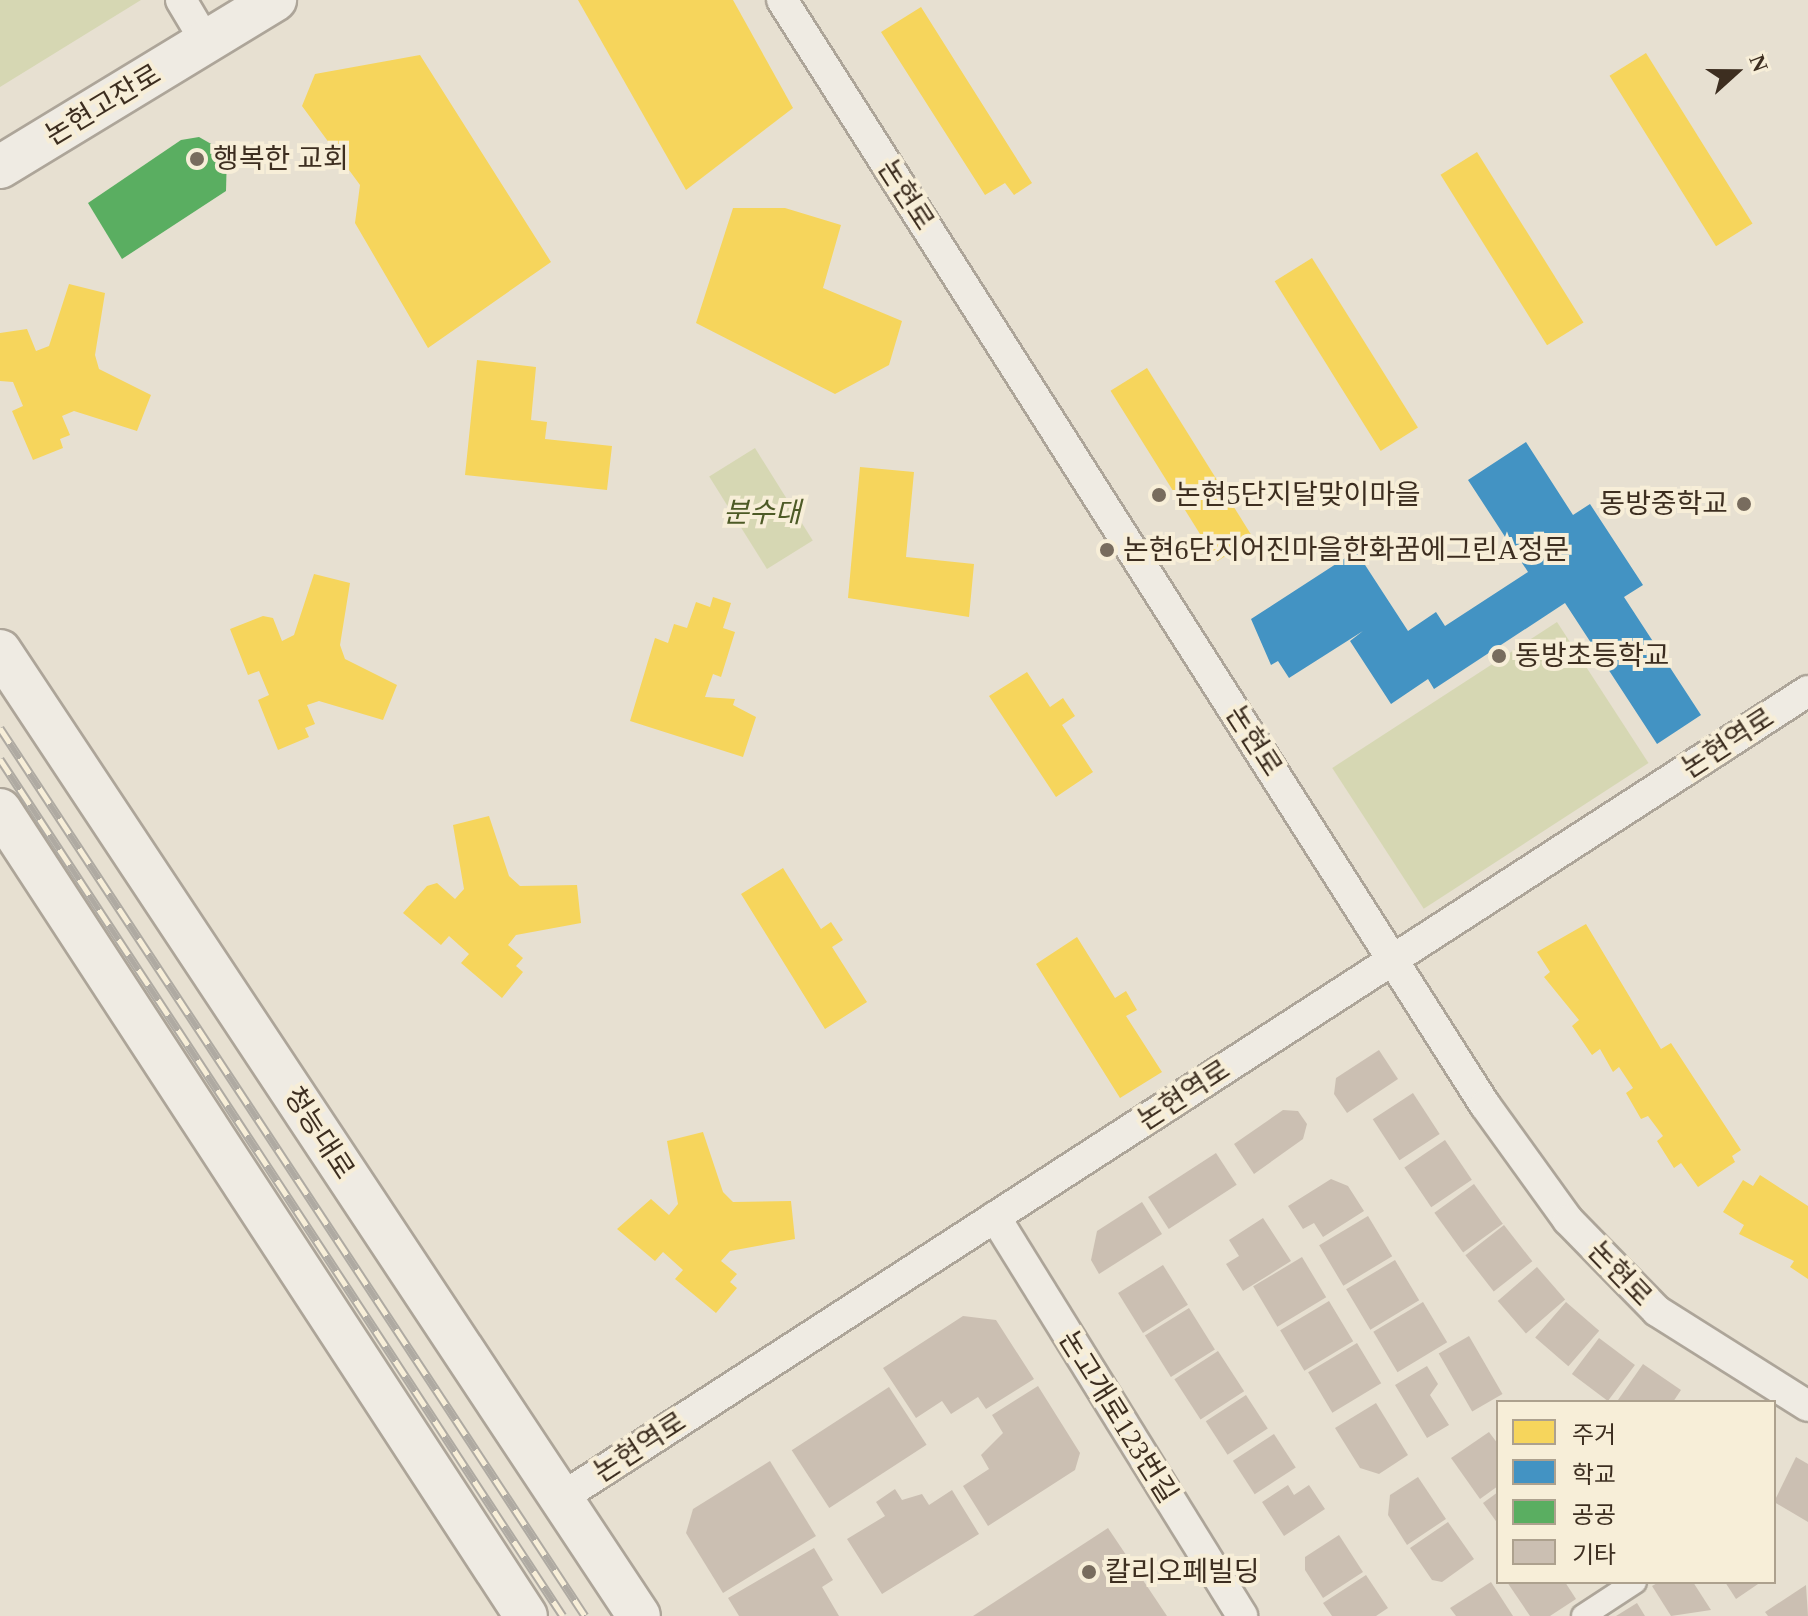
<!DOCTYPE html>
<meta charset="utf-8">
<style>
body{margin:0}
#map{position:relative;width:1808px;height:1616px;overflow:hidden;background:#e7e0d1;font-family:"Times New Roman","Noto Sans KR",serif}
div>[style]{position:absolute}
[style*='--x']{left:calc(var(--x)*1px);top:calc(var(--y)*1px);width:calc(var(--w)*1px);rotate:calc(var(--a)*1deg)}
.green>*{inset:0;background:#d6d7b3;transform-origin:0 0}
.homes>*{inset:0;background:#f6d55c;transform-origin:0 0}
.schools>*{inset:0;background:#4393c3}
.public>*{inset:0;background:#5aae61}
.building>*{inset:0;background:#cbbfb2;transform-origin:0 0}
.roads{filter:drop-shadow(2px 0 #ada599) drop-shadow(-2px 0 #ada599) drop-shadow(0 2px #ada599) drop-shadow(0 -2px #ada599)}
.pedestrian>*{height:22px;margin:-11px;padding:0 11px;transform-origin:11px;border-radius:11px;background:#efebe3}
.minor>*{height:30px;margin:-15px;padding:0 15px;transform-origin:15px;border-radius:15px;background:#efebe3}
.secondary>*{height:42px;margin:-21px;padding:0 21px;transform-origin:21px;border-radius:21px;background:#efebe3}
.rail>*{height:9px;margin-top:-4.5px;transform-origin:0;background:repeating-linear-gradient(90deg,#f7eed8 0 18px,#afaaa2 0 36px);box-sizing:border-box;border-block:2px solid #afaaa2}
.dots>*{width:22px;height:22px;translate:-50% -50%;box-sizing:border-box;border:4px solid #f7eed8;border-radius:50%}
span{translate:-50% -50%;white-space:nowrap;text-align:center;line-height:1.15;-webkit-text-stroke:8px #f7eed8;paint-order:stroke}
.street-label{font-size:28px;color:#3d2e20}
.poi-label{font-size:28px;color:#3d2e20}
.left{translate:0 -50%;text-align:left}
.right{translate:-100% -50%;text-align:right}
.park-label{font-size:28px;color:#4d5a26;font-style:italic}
.legend{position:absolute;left:1496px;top:1400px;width:280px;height:184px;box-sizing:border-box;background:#f7eed8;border:2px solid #ada18e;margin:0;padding:10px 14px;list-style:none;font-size:24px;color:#3d2e20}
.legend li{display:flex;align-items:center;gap:16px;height:40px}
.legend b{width:40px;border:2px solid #ada18e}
.north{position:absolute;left:1696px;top:32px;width:80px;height:80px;-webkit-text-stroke:6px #f7eed8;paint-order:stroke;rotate:69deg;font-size:22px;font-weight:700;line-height:32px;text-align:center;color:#3d2e20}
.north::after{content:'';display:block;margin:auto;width:28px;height:36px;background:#3d2e20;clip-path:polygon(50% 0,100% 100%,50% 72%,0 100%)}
</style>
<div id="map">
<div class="green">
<i style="clip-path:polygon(0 0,141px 0,0 87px)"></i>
<i style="left:755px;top:448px;width:109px;height:54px;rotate:58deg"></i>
<i style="left:1557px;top:622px;width:168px;height:268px;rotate:57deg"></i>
</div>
<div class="homes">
<i style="clip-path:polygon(578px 0,733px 0,793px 108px,686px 190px)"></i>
<i style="clip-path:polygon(921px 7px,1032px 183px,1014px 195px,1005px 183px,985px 195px,881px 32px)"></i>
<i style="left:1646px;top:53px;width:201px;height:43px;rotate:58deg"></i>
<i style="clip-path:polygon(420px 55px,551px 262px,428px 348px,355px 223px,360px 185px,302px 106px,315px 74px)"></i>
<i style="left:1477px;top:152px;width:201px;height:43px;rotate:58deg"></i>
<i style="clip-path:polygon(733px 208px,785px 208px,841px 225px,823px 288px,902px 321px,889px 365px,835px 394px,696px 323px)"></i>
<i style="left:1312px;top:258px;width:200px;height:44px;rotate:58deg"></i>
<i style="clip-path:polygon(69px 284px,105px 293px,95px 355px,99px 369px,151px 395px,137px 431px,74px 411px,62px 416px,70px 435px,60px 439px,63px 448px,33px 460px,12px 411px,23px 406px,13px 382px,0 381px,0 333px,27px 329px,36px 351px,49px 346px)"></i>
<i style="clip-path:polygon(477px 360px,536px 367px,531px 420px,547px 422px,545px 439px,612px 446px,607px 490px,465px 475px)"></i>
<i style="left:1147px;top:368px;width:201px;height:43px;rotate:58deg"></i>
<i style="clip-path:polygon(860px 467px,914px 472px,906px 557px,974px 564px,969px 617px,848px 598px)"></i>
<i style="clip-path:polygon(314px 574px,350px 583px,340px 645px,345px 659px,397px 685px,383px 720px,319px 701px,307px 705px,315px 724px,305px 728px,309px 737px,278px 750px,258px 700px,269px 695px,259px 671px,248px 675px,230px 629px,263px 616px,273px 618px,282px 641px,294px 635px)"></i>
<i style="clip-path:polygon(713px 597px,731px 603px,723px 628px,735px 632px,721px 677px,713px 674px,705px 697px,735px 699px,733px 705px,756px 717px,743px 757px,630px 721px,655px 638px,668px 643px,674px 624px,687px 628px,696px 602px,710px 607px)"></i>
<i style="clip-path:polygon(1027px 672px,1050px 707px,1063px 698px,1075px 716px,1062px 725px,1093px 772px,1056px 797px,989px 696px)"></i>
<i style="clip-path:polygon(489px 816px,509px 876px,520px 886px,577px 885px,581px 923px,516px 935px,508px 945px,523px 958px,516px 966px,523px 972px,502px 998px,461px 963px,469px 954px,449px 936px,441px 945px,403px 913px,427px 886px,437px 883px,455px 899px,464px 889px,453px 825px)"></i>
<i style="clip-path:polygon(783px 868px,821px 929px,831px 922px,843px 940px,832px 947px,867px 1002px,825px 1029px,741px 894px)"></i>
<i style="clip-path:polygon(1586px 924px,1661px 1049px,1671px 1043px,1741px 1150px,1732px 1156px,1735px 1162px,1698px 1187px,1681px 1163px,1674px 1168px,1657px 1141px,1663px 1136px,1648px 1116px,1641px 1119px,1626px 1093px,1633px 1088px,1619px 1067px,1613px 1072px,1600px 1049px,1592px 1055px,1572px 1026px,1579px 1020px,1544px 977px,1550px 972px,1537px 952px)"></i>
<i style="clip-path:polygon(1077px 937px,1115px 998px,1126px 991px,1137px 1010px,1126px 1016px,1162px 1072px,1120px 1098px,1036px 964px)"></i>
<i style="clip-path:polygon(703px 1132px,723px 1192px,733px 1202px,791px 1201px,795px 1239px,730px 1251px,721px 1261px,737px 1274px,730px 1282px,737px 1288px,716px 1313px,675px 1279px,683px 1270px,663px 1252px,655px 1261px,617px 1229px,651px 1199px,669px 1215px,678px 1204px,667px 1141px)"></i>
<i style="clip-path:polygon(1760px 1175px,1808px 1206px,1808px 1279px,1790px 1267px,1794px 1261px,1739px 1234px,1744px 1225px,1723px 1212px,1743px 1180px,1753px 1186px)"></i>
</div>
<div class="schools">
<i style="clip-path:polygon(1526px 442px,1573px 515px,1590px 504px,1643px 585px,1624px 597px,1701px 715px,1657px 744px,1565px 603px,1434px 689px,1428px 679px,1391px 704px,1350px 641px,1363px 631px,1289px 678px,1278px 661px,1271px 665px,1251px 619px,1356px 551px,1408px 631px,1436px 612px,1445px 626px,1528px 572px,1468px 480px)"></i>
</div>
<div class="public">
<i style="clip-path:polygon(199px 137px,227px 153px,226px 191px,122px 259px,88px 203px,181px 140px)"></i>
</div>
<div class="building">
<i style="clip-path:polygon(1379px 1050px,1398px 1079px,1347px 1113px,1334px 1094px,1336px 1078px)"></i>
<i style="left:1413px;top:1093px;width:49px;height:48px;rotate:57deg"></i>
<i style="clip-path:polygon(1283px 1110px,1298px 1111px,1307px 1124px,1303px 1139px,1254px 1174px,1234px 1144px)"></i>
<i style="left:1445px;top:1140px;width:48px;height:49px;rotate:56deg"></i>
<i style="left:1216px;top:1153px;width:38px;height:81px;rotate:57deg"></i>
<i style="clip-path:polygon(1331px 1179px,1348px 1186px,1364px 1211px,1323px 1237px,1314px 1223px,1303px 1229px,1288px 1206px)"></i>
<i style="left:1474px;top:1184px;width:49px;height:49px;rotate:54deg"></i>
<i style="clip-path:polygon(1142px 1202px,1162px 1234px,1099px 1274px,1091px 1260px,1097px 1231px)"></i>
<i style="left:1368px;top:1216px;width:47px;height:57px;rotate:59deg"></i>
<i style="clip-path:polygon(1263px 1218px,1291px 1261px,1243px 1291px,1226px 1264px,1239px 1256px,1229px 1240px)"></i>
<i style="left:1504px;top:1225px;width:46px;height:49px;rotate:52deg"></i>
<i style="left:1302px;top:1257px;width:47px;height:57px;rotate:59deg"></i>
<i style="left:1395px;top:1260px;width:47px;height:57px;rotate:59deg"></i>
<i style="left:1163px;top:1265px;width:47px;height:53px;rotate:58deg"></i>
<i style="left:1537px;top:1267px;width:43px;height:52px;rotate:49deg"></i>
<i style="left:1329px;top:1301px;width:47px;height:57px;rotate:59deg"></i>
<i style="left:1423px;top:1302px;width:47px;height:58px;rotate:59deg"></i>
<i style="left:1566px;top:1302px;width:44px;height:47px;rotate:41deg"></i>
<i style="left:1189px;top:1308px;width:49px;height:52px;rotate:58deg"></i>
<i style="clip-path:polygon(963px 1316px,996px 1320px,1034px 1379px,986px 1409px,978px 1397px,951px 1414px,942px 1401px,916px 1418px,883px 1368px)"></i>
<i style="left:1469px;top:1336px;width:67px;height:35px;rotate:60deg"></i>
<i style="left:1599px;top:1338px;width:45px;height:45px;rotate:37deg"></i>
<i style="left:1357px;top:1343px;width:47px;height:57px;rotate:59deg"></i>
<i style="left:1218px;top:1351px;width:48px;height:52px;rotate:57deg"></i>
<i style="clip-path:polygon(1643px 1364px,1681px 1390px,1673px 1402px,1618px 1400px)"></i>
<i style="clip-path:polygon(1427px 1366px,1438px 1384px,1430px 1395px,1449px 1425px,1427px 1438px,1395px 1385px)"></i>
<i style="clip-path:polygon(1038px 1386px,1080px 1453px,1075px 1470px,988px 1526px,963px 1486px,989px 1469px,981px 1455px,1003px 1433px,992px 1415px)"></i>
<i style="left:889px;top:1387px;width:69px;height:116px;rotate:57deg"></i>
<i style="left:1246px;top:1395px;width:40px;height:48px;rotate:57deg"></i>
<i style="clip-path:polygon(1376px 1403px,1408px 1455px,1379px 1474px,1360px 1468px,1335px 1428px)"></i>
<i style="clip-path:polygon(1489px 1432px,1498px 1444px,1498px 1486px,1480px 1499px,1451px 1458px)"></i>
<i style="left:1274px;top:1434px;width:40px;height:49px;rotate:57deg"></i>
<i style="clip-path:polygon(1796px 1457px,1808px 1464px,1808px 1522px,1774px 1502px)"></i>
<i style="clip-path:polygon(770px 1461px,816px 1536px,723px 1593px,686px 1533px,693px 1509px)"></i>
<i style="clip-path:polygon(1418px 1477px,1446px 1519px,1407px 1545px,1388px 1515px,1390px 1495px)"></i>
<i style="clip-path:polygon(1288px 1485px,1294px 1495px,1309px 1485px,1325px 1509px,1284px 1536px,1262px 1502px)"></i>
<i style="clip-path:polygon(895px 1489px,902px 1500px,922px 1494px,929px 1505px,952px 1490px,979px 1534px,882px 1594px,847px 1539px,885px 1516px,876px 1502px)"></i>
<i style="clip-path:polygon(1498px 1492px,1498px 1524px,1483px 1503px)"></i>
<i style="clip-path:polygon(1448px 1522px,1474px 1559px,1442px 1582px,1432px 1580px,1410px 1548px)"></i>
<i style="clip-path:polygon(1108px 1528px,1167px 1616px,973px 1616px)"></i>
<i style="clip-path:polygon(1339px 1535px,1363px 1572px,1323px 1598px,1305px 1570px,1305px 1557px)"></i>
<i style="clip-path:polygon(814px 1548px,833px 1580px,822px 1587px,839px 1616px,739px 1616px,728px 1598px)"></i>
<i style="clip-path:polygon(1366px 1575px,1388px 1608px,1376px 1616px,1332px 1616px,1323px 1603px)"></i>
<i style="clip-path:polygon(1491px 1582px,1513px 1616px,1456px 1616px,1450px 1608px)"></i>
<i style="clip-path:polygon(1507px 1582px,1565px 1582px,1576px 1599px,1550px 1616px,1530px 1616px)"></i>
<i style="clip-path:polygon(1659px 1582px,1693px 1582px,1711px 1610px,1671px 1616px,1652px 1586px)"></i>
<i style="clip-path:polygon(1725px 1582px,1761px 1582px,1736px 1599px)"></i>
<i style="clip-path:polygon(1806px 1585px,1808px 1616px,1768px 1616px,1765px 1612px)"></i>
<i style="clip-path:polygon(1637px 1603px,1645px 1616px,1616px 1616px)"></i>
</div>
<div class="roads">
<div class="pedestrian">
<i style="--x:1583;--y:1616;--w:62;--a:-33.2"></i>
</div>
<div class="minor">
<i style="--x:181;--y:0;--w:49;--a:59.2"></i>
<i style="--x:782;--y:0;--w:1310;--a:57.54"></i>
<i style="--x:1485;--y:1105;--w:142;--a:54.2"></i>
<i style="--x:1568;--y:1220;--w:127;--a:45.6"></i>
<i style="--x:1657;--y:1311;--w:178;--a:32.2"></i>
<i style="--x:995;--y:1217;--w:469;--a:58.2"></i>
<i style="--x:561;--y:1498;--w:1485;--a:-32.91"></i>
</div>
<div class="secondary">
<i style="--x:0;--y:167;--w:322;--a:-31.3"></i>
<i style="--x:0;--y:651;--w:1157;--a:56.49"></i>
<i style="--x:0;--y:810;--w:962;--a:56.87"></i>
</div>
</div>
<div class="rail">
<i style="--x:0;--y:728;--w:1063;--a:56.62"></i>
<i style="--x:0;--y:759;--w:1025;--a:56.7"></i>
</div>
<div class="dots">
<i style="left:197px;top:159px;background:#786c5e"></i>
<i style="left:1159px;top:495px;background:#786c5e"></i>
<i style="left:1744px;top:504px;background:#786c5e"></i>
<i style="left:1107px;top:550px;background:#786c5e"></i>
<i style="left:1499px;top:656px;background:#786c5e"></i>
<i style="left:1089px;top:1572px;background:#786c5e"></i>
</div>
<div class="street-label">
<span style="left:103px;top:105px;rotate:-31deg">논현고잔로</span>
<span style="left:906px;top:195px;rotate:57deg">논현로</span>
<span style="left:1254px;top:741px;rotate:57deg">논현로</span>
<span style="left:1728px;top:743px;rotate:-33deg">논현역로</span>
<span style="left:1184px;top:1095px;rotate:-33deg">논현역로</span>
<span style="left:319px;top:1133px;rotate:57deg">청능대로</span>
<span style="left:1620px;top:1274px;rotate:46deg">논현로</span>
<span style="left:1118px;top:1417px;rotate:58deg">논고개로123번길</span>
<span style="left:640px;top:1447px;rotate:-33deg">논현역로</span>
</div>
<div class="poi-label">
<span class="left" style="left:213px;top:159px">행복한 교회</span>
<span class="left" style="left:1175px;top:495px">논현5단지달맞이마을</span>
<span class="right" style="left:1728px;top:504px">동방중학교</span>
<span class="left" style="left:1123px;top:550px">논현6단지어진마을한화꿈에그린A정문</span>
<span class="left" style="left:1515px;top:656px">동방초등학교</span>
<span class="left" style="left:1105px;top:1572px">칼리오페빌딩</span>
</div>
<div class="park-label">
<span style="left:762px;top:513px">분수대</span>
</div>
<ul class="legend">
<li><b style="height:22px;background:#f6d55c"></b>주거</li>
<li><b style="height:22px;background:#4393c3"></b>학교</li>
<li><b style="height:22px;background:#5aae61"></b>공공</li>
<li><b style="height:22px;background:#cbbfb2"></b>기타</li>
</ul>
<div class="north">N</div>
</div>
